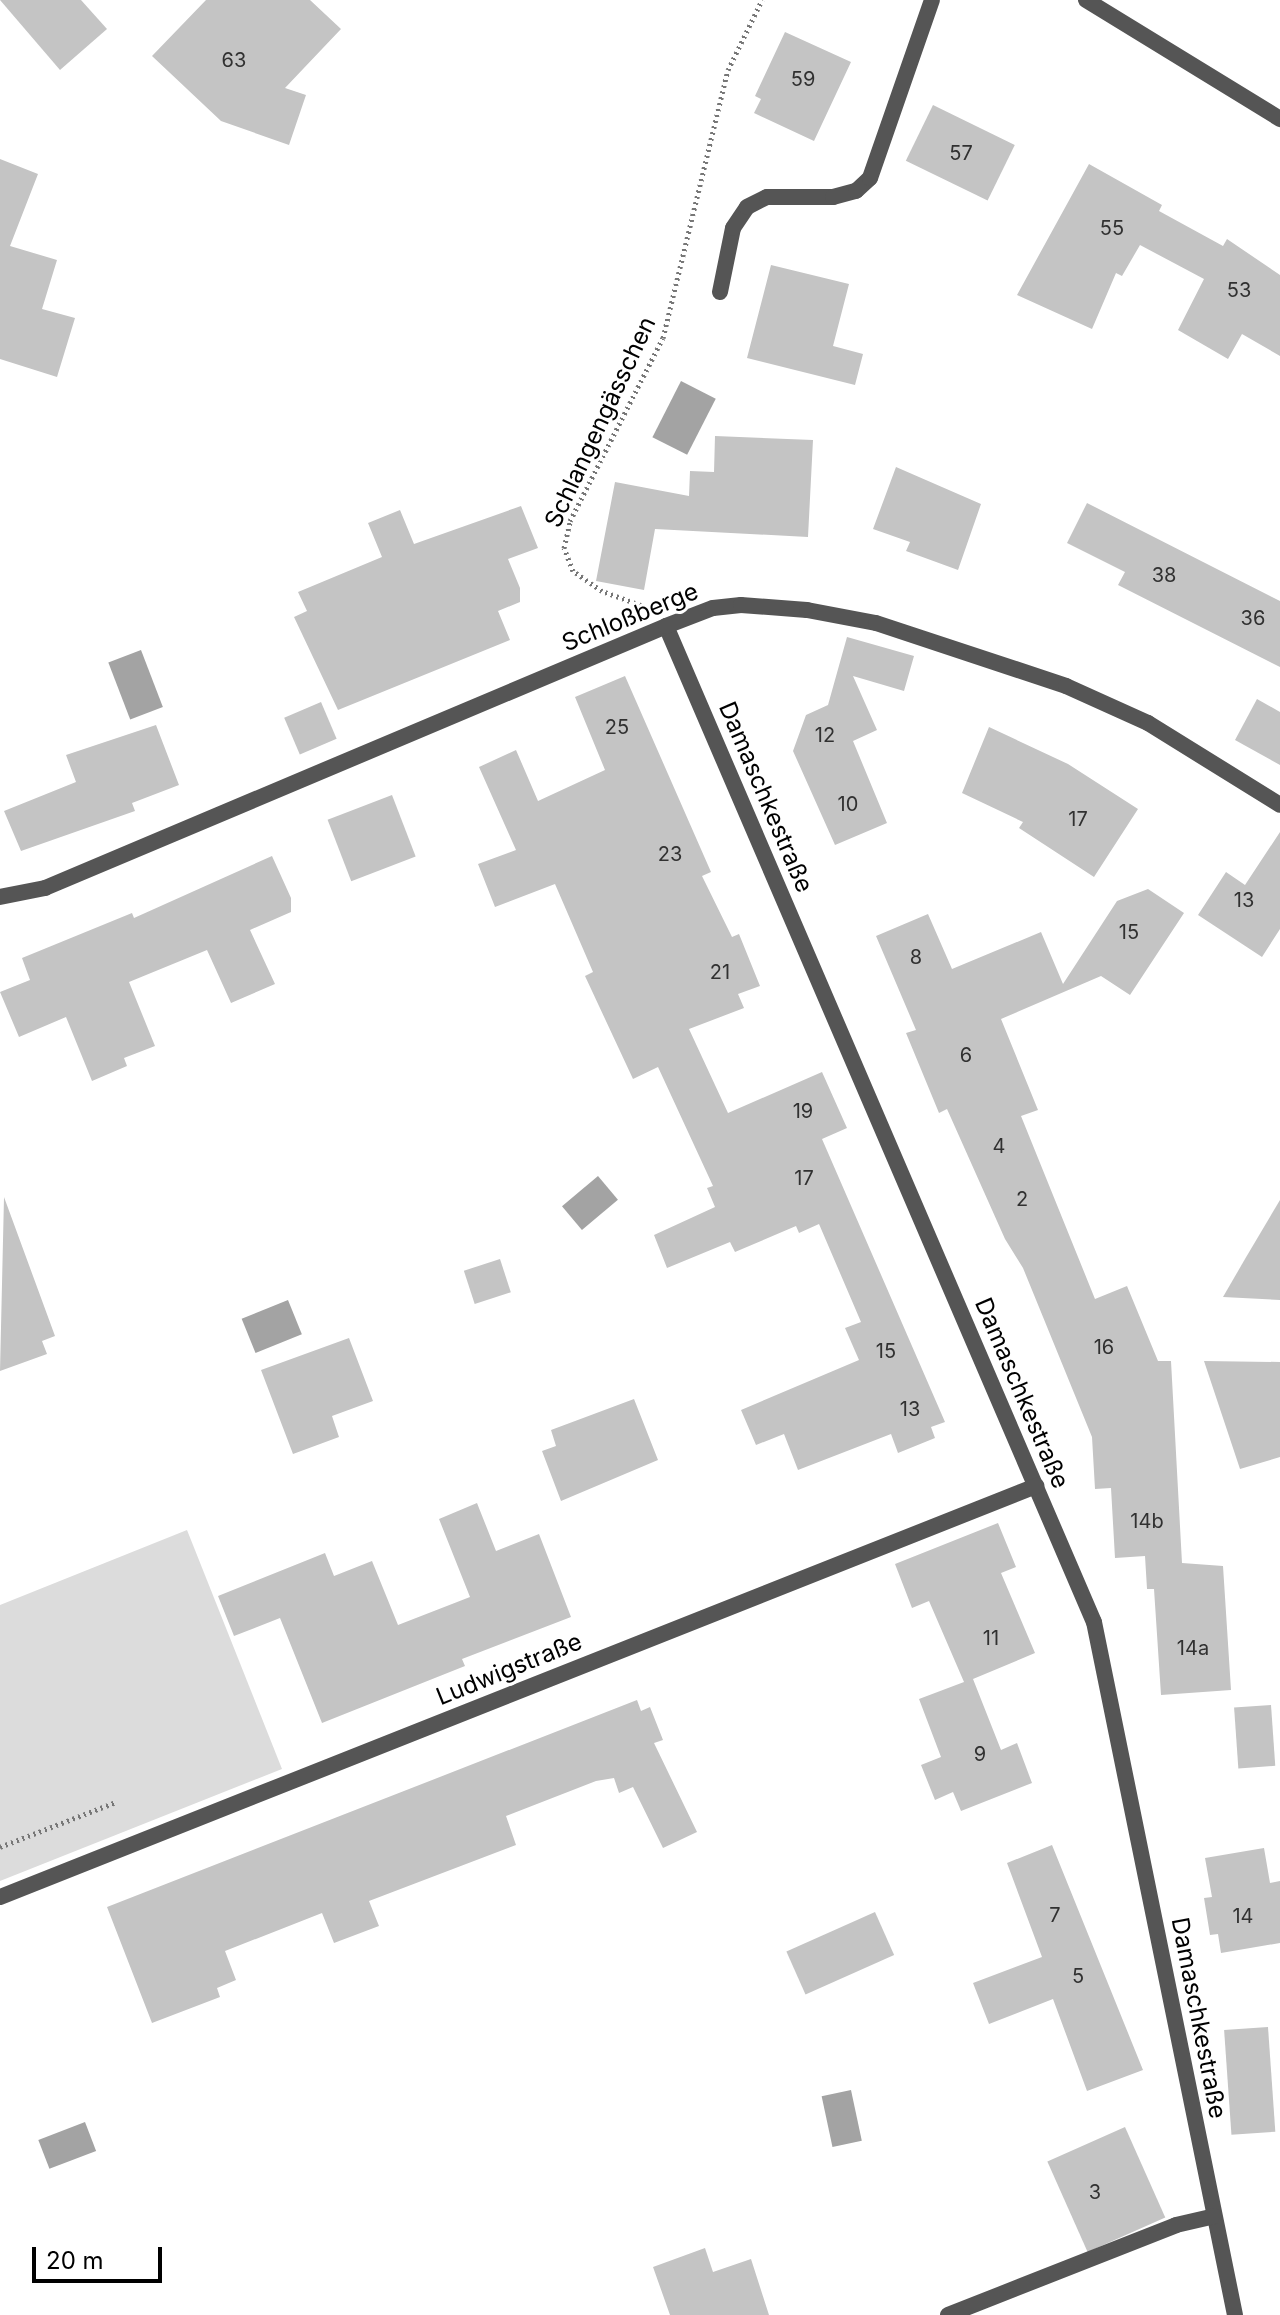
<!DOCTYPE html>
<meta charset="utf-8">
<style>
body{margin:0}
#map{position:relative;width:1280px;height:2315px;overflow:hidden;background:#fff;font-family:Inter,sans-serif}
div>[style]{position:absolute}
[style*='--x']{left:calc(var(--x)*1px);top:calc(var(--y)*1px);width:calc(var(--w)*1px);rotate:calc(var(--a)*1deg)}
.green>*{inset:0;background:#dcdcdc}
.water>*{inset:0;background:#a3a3a3;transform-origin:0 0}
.building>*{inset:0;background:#c4c4c4;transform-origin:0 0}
.path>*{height:5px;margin-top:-2.5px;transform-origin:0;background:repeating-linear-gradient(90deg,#777 0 2px,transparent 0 6px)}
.service>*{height:16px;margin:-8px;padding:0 8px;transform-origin:8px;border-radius:8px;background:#555}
.minor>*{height:16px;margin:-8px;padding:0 8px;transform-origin:8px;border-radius:8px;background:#555}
span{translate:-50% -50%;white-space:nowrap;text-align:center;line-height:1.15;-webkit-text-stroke:6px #fff;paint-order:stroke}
.number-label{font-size:20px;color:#313131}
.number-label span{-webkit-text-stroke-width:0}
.street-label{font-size:24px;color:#000}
.scale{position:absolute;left:32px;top:2247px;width:130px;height:36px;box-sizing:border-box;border:4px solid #000;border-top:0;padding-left:10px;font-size:24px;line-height:28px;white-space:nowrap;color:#000;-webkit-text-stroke:6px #fff;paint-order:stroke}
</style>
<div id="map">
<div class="green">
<i style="clip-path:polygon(187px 1530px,282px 1769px,0 1881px,0 1605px)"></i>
</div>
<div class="water">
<i style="left:681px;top:381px;width:39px;height:63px;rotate:27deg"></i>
<i style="left:141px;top:650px;width:61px;height:35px;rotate:69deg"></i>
<i style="left:598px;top:1176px;width:31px;height:47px;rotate:50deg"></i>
<i style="left:288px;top:1300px;width:37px;height:50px;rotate:68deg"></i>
<i style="left:851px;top:2090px;width:52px;height:30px;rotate:78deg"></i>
<i style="left:85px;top:2122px;width:31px;height:50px;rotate:69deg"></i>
</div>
<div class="building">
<i style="clip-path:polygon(0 0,81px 0,107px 29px,60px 70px)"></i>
<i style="clip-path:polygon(206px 0,310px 0,341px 29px,285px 88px,306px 95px,289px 145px,221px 121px,152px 56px)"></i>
<i style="clip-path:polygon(785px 32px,851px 62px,814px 141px,754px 113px,761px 99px,755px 96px)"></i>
<i style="left:933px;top:105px;width:91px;height:62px;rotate:26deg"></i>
<i style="clip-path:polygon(0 159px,38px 174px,10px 246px,57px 260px,42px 309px,75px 318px,57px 377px,0 359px)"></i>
<i style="clip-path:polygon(1089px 164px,1162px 205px,1159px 211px,1223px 246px,1227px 239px,1280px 275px,1280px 356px,1242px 334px,1228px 359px,1178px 330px,1204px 279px,1140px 245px,1122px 276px,1116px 273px,1092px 329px,1017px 295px)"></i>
<i style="clip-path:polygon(771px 265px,849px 284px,833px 346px,863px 354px,855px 385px,747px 358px)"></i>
<i style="clip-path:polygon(715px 436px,813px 440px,808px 537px,655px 529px,644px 590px,596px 581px,615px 482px,689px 496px,690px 471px,714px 472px)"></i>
<i style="clip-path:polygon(896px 467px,981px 504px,958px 570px,906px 551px,910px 542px,873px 529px)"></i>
<i style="clip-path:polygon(1087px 503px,1280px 601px,1280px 667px,1118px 585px,1125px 572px,1067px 543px)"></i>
<i style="clip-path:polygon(521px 506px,538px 548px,508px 559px,520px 588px,520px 602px,498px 611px,510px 640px,338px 710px,294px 617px,307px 611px,298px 592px,382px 557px,368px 523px,400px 510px,414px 544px)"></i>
<i style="clip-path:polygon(847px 637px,914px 656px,904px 691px,853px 676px,877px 730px,853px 741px,887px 823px,835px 845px,793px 751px,806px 715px,828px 705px)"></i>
<i style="clip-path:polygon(625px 676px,711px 872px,702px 876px,732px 937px,739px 934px,760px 986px,738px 994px,744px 1008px,689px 1029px,728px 1113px,822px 1072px,847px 1128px,822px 1139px,945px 1422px,931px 1427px,935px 1438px,898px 1453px,891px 1434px,798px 1470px,784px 1434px,756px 1445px,741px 1410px,859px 1360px,845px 1328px,861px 1322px,819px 1224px,799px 1233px,796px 1226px,735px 1252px,730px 1242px,667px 1268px,654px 1235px,715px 1207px,707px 1188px,713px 1186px,658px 1067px,633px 1079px,585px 976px,593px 972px,555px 884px,495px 907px,478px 864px,516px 850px,479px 767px,516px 750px,538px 801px,605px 770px,575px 697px)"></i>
<i style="clip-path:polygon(1257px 699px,1280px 712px,1280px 765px,1235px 740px)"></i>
<i style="left:321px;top:702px;width:40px;height:40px;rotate:67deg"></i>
<i style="clip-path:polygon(156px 725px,179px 785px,132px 803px,135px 811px,21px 851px,4px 811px,76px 782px,66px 755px)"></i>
<i style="clip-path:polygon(989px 727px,1068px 764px,1138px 809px,1094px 877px,1019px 828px,1023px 822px,962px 793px)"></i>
<i style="left:392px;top:795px;width:66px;height:69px;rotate:69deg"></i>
<i style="clip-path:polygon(1280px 832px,1280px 929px,1262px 957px,1198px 915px,1226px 872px,1245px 885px)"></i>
<i style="clip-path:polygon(272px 856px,291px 898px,291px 912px,250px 930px,275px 984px,231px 1003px,207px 950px,129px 982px,155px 1046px,124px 1058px,127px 1066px,92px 1081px,66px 1017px,19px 1037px,0 992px,30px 980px,22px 958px,132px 913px,134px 918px)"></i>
<i style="clip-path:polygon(1148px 889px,1184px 913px,1130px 995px,1101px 976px,1001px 1019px,1038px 1110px,1021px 1116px,1095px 1299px,1127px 1286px,1158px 1361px,1171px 1361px,1182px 1563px,1223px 1566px,1231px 1690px,1161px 1695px,1154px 1589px,1147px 1589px,1145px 1556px,1115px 1558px,1111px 1488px,1095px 1489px,1092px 1437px,1023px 1268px,1005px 1239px,947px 1109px,939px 1113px,906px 1033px,916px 1030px,876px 936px,928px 914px,952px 969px,1041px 932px,1063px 984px,1117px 901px)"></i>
<i style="clip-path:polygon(4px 1197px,55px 1336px,42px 1341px,47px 1354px,0 1371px)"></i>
<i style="clip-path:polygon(1280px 1200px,1280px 1300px,1223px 1297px,1245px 1259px)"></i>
<i style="left:500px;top:1259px;width:35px;height:38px;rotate:72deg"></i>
<i style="clip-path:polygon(349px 1338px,373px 1401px,332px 1416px,339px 1437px,293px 1454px,261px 1370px)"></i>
<i style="clip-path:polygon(1204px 1361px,1280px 1362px,1280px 1457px,1240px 1469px)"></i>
<i style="clip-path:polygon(634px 1399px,658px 1460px,561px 1501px,542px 1451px,556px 1446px,551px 1430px)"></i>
<i style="clip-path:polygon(477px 1503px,496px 1551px,539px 1534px,571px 1617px,462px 1659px,465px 1666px,322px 1723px,280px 1618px,234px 1636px,218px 1596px,325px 1553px,334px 1576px,372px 1561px,398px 1625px,470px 1597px,439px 1519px)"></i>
<i style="clip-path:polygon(998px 1523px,1016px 1567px,1001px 1573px,1035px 1653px,973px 1679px,1001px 1750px,1017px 1743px,1032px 1783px,961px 1811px,953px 1792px,935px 1800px,921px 1765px,941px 1757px,919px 1699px,964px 1682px,929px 1601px,912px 1608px,895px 1564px)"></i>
<i style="clip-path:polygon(637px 1700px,641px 1711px,650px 1707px,663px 1740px,654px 1743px,697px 1832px,663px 1848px,633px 1787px,619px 1793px,614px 1778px,596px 1781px,506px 1816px,516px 1845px,369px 1901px,379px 1926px,334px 1943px,322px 1913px,225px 1951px,236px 1980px,217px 1988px,220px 1997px,152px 2023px,107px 1907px)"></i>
<i style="left:1271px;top:1705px;width:61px;height:37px;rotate:86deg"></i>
<i style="clip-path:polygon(1052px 1845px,1143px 2070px,1087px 2091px,1053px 1999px,989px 2024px,973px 1983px,1042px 1957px,1007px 1863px)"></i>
<i style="clip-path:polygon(1264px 1848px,1270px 1883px,1280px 1881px,1280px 1943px,1221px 1953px,1218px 1934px,1210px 1935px,1204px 1898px,1212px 1897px,1205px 1858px)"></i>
<i style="left:875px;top:1912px;width:47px;height:97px;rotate:66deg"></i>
<i style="left:1268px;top:2027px;width:105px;height:44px;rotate:86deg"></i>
<i style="left:1125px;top:2127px;width:99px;height:85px;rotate:66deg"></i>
<i style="clip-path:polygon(705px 2248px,713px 2272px,751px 2259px,769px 2315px,670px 2315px,653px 2267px)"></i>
</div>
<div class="path">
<i style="--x:641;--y:605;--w:41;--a:-160.3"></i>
<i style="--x:602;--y:591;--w:35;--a:-145"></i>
<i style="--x:573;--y:571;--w:25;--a:-111"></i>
<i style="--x:564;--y:548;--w:28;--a:-77"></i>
<i style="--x:570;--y:521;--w:205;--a:-63.1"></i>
<i style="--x:663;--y:338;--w:276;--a:-76.4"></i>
<i style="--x:728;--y:70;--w:78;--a:-64.1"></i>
<i style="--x:0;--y:1847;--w:124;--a:-21.2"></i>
</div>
<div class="service">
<i style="--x:720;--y:292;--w:65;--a:-78.5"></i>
<i style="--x:733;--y:228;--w:25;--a:-56"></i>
<i style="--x:747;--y:207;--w:22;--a:-27"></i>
<i style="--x:767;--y:197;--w:66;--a:0"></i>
<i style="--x:833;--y:197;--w:24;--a:-15"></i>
<i style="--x:856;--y:191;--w:19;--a:-43"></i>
<i style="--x:870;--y:178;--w:188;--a:-70.8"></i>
</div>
<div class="minor">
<i style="--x:1086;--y:0;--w:228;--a:31.5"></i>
<i style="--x:666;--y:626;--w:1084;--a:66.75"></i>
<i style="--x:1094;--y:1622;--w:707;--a:78.5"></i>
<i style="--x:0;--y:897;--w:46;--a:-11.3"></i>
<i style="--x:45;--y:888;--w:674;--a:-22.87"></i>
<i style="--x:666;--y:626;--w:50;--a:-21"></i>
<i style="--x:713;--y:608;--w:28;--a:-6"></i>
<i style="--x:741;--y:605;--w:66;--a:4.3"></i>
<i style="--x:807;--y:610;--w:70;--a:10.7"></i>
<i style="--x:876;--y:623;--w:200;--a:18.3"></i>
<i style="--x:1066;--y:686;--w:90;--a:24.3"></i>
<i style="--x:1148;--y:723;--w:155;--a:31.8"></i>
<i style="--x:0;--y:1897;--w:1115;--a:-21.64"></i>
<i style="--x:948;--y:2315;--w:245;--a:-21.5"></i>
<i style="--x:1176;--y:2225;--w:39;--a:-13"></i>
</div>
<div class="number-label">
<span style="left:234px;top:60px">63</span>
<span style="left:803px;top:79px">59</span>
<span style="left:961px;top:153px">57</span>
<span style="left:1112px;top:228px">55</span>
<span style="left:1239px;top:290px">53</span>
<span style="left:1164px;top:575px">38</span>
<span style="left:1253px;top:618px">36</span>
<span style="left:617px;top:727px">25</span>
<span style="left:825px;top:735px">12</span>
<span style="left:848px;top:804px">10</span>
<span style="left:1078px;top:819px">17</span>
<span style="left:670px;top:854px">23</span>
<span style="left:1244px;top:900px">13</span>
<span style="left:1129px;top:932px">15</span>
<span style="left:916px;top:957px">8</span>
<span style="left:720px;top:972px">21</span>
<span style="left:966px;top:1055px">6</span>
<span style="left:803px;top:1111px">19</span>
<span style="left:999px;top:1146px">4</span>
<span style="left:804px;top:1178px">17</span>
<span style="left:1022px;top:1199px">2</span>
<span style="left:1104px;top:1347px">16</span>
<span style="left:886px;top:1351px">15</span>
<span style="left:910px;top:1409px">13</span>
<span style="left:1147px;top:1521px">14b</span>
<span style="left:991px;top:1638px">11</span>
<span style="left:1193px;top:1648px">14a</span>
<span style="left:980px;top:1754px">9</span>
<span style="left:1055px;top:1915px">7</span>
<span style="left:1243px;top:1916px">14</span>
<span style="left:1078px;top:1976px">5</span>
<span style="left:1095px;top:2192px">3</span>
</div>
<div class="street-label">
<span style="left:600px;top:422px;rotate:-65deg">Schlangengässchen</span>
<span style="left:630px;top:617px;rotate:-22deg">Schloßberge</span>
<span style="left:766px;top:797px;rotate:67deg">Damaschkestraße</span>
<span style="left:1022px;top:1393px;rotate:67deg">Damaschkestraße</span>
<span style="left:509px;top:1669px;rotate:-22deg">Ludwigstraße</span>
<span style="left:1199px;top:2018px;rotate:79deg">Damaschkestraße</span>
</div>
<div class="scale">20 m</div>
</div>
